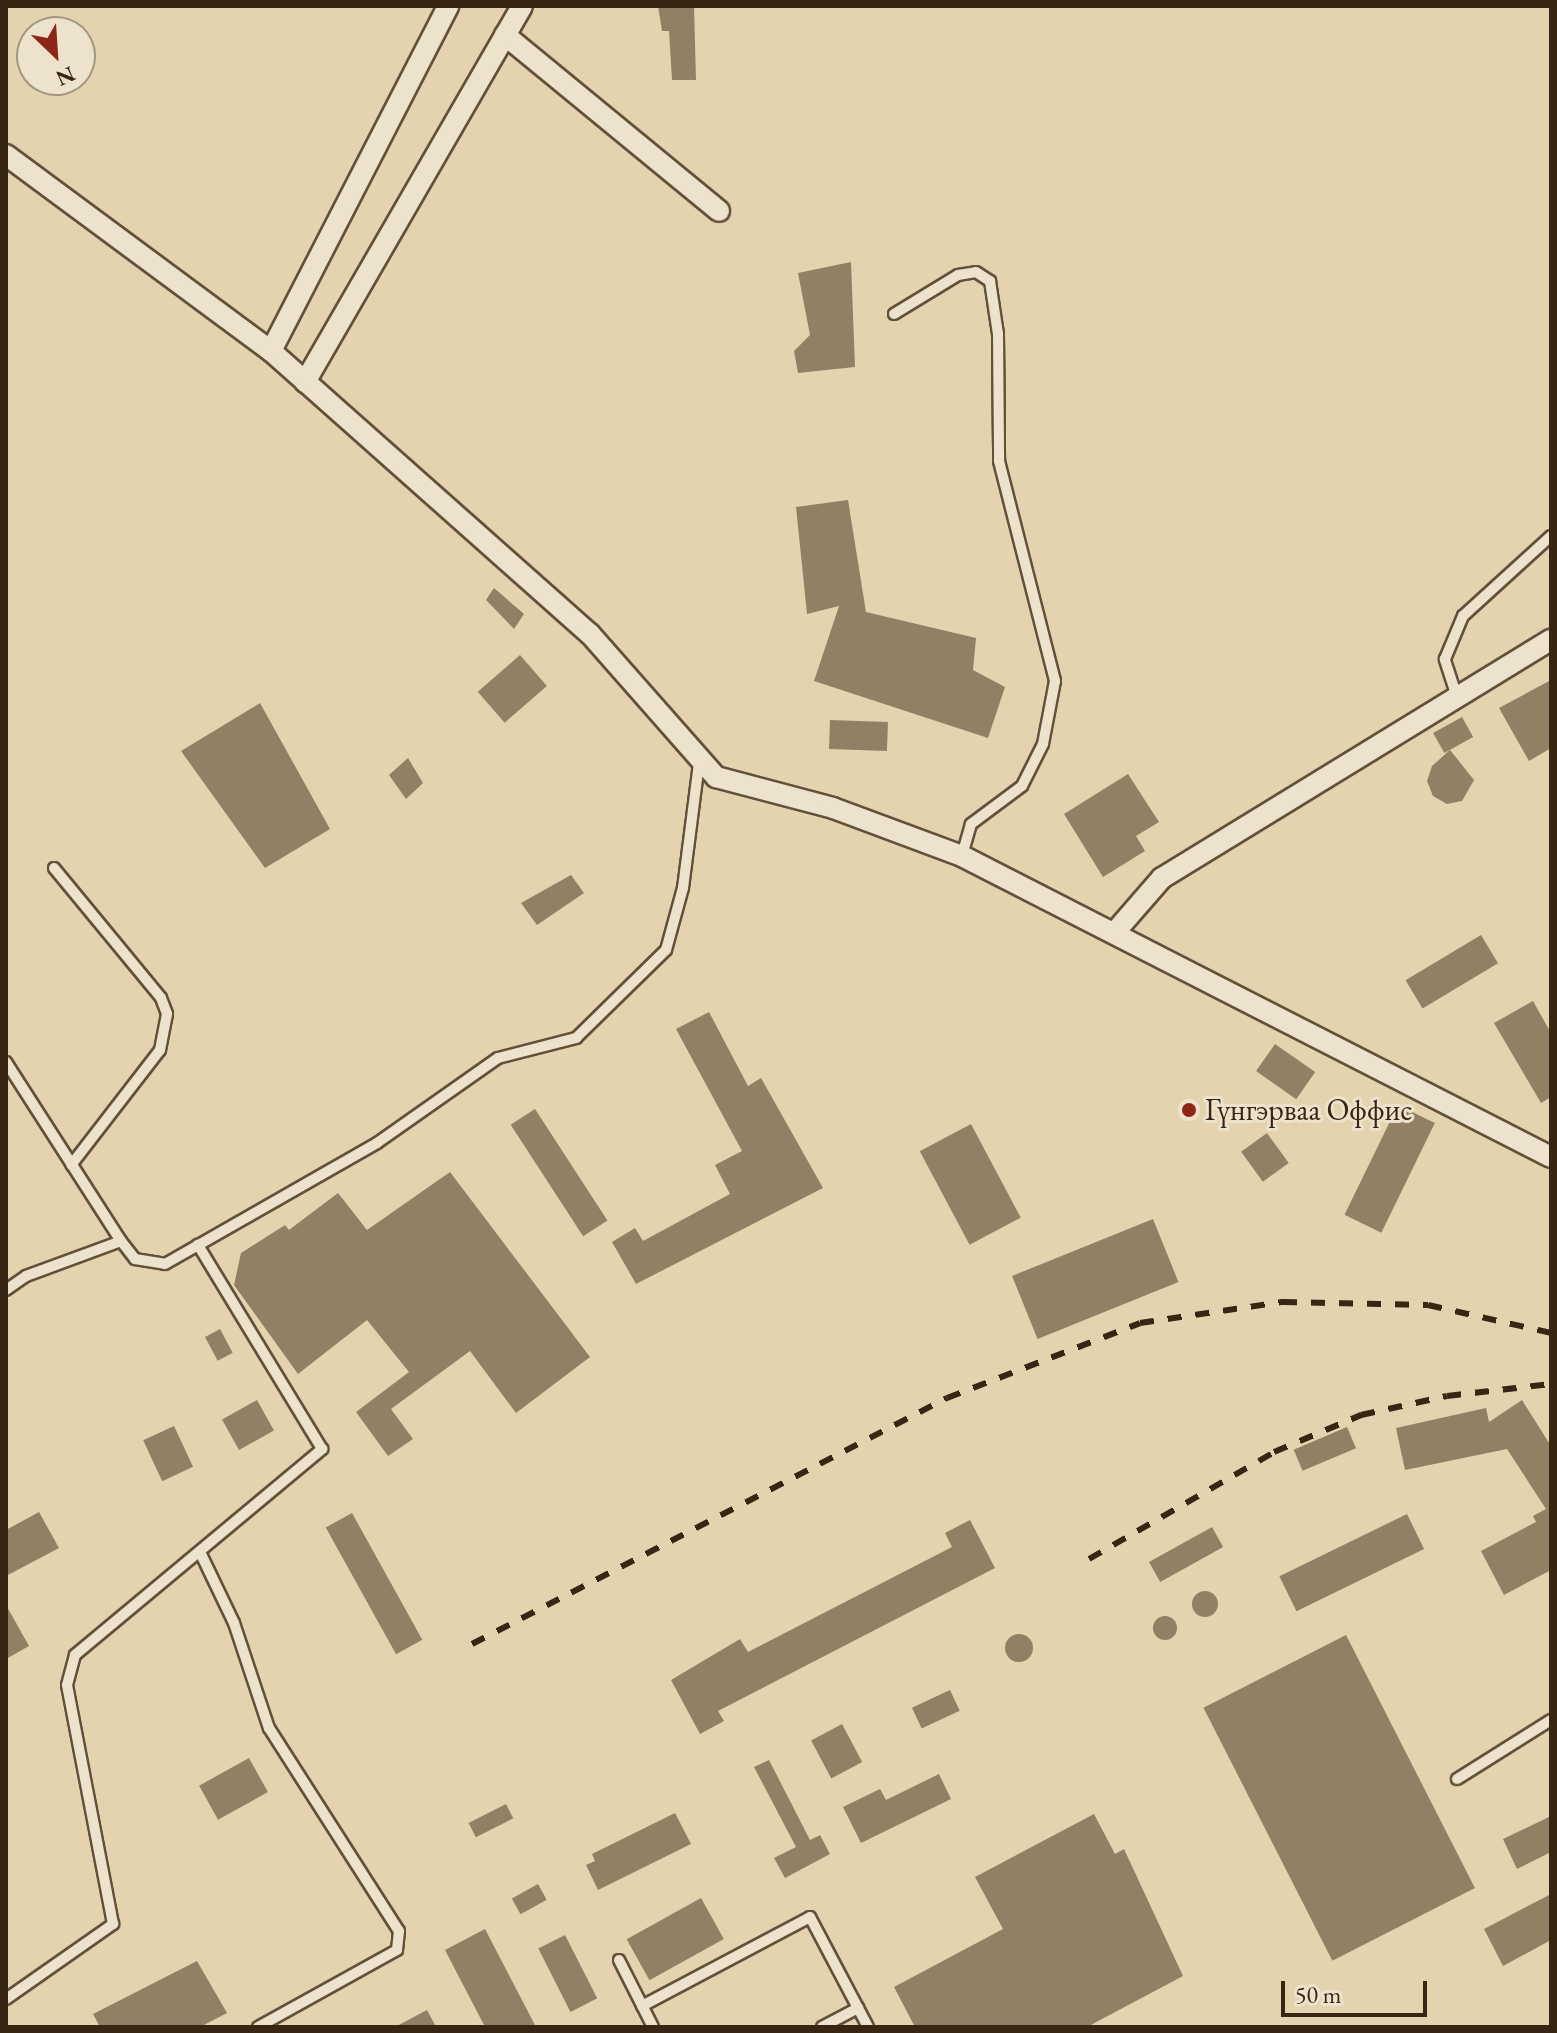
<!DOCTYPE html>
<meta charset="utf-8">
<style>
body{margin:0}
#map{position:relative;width:1557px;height:2033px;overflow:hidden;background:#e4d3af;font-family:"EB Garamond",serif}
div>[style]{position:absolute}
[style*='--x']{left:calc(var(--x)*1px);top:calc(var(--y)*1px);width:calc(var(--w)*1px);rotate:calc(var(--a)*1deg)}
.building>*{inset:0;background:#918064;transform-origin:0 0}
.round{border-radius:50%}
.roads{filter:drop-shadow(2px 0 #62513a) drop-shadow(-2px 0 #62513a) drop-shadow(0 2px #62513a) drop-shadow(0 -2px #62513a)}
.lane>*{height:10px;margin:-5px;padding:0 5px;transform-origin:5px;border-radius:5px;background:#ede2cb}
.street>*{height:20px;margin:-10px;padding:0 10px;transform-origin:10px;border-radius:10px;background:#ede2cb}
.rail>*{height:6px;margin-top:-3px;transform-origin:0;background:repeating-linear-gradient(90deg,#372613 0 14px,transparent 0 28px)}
.dots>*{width:22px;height:22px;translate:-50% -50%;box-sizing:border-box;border:4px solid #ede2cb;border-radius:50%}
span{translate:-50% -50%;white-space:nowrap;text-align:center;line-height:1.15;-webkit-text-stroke:6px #ede2cb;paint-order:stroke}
.poi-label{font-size:30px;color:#372613}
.left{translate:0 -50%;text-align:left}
.frame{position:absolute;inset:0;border:8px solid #372613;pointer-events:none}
.north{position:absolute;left:16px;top:16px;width:80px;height:80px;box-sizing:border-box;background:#ede2cb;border:2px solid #a49781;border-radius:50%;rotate:155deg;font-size:22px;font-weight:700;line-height:32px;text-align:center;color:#372613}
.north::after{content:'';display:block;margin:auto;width:28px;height:36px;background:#8f2418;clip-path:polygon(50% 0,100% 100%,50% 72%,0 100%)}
.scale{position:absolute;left:1281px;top:1981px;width:146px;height:36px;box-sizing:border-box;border:4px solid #372613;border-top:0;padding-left:10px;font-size:24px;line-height:28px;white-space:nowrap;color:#372613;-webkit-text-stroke:6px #ede2cb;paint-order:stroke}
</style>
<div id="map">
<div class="building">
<i style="clip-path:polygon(658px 6px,694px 6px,696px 80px,672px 80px,669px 31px,662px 31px)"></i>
<i style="clip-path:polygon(851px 262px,855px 367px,798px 373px,794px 351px,810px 335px,798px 273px)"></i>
<i style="clip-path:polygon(848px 500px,866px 612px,976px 638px,973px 670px,1005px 687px,988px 738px,814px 681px,839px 606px,807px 614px,796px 507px)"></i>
<i style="clip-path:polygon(494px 588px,524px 614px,514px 629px,486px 600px)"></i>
<i style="left:520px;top:655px;width:41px;height:56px;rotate:49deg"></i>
<i style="clip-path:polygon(1551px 680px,1551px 748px,1529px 761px,1499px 708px)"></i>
<i style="clip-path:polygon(260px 703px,330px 829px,265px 868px,181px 751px)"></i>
<i style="left:1462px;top:717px;width:23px;height:33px;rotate:61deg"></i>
<i style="left:830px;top:720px;width:58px;height:29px;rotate:2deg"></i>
<i style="clip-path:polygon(1450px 750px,1474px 780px,1462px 801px,1447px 804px,1433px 796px,1427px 781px,1432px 766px)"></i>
<i style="clip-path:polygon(408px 758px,423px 783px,406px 799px,389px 775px)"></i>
<i style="clip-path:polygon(1128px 774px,1159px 822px,1136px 836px,1145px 851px,1103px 877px,1064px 814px)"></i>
<i style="clip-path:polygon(571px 875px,584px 893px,537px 925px,521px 903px)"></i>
<i style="left:1481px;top:935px;width:33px;height:88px;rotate:59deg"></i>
<i style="clip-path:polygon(1533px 1001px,1551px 1033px,1551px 1097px,1541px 1103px,1494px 1023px)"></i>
<i style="clip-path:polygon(709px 1012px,748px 1086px,761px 1078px,823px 1188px,636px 1284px,612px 1242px,635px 1228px,643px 1241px,730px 1194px,715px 1165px,742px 1151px,676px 1029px)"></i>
<i style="left:1275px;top:1044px;width:49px;height:33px;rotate:35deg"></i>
<i style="left:1398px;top:1105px;width:41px;height:122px;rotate:26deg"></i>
<i style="left:535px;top:1109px;width:133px;height:29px;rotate:57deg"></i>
<i style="left:971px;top:1124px;width:106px;height:58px;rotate:62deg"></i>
<i style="left:1267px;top:1133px;width:37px;height:32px;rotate:54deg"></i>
<i style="clip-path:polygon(450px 1172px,590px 1357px,516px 1413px,470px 1351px,391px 1409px,413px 1439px,388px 1456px,356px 1412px,409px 1372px,367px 1320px,298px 1374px,234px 1285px,241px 1253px,285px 1225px,289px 1230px,338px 1193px,367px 1230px)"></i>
<i style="left:1153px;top:1219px;width:68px;height:152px;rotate:68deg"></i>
<i style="left:220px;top:1329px;width:27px;height:17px;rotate:62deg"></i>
<i style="left:257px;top:1400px;width:35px;height:40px;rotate:61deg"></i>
<i style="clip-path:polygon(1522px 1400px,1551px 1446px,1551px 1570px,1504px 1595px,1481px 1551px,1536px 1522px,1533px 1516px,1546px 1509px,1507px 1449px,1405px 1470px,1396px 1428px,1486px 1408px,1489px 1422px)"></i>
<i style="left:174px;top:1426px;width:45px;height:34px;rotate:65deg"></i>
<i style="left:1347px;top:1427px;width:23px;height:58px;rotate:67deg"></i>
<i style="clip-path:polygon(39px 1512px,59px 1548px,6px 1576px,6px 1530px)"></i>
<i style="left:352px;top:1513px;width:145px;height:30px;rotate:61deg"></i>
<i style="left:1407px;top:1514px;width:39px;height:142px;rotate:64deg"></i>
<i style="clip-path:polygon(970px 1520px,995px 1568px,718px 1711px,724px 1721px,700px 1734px,671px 1680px,740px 1639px,748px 1652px,952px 1547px,945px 1533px)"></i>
<i style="left:1212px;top:1527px;width:23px;height:72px;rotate:61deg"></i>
<i class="round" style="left:1192px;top:1591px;width:26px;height:26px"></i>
<i style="clip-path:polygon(6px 1605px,29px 1646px,6px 1659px)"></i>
<i class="round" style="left:1153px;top:1616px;width:24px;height:24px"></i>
<i class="round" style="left:1005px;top:1634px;width:28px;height:28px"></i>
<i style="left:1346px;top:1635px;width:284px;height:160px;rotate:63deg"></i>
<i style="left:950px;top:1690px;width:23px;height:42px;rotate:65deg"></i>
<i style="left:842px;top:1724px;width:43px;height:35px;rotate:62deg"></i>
<i style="left:249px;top:1758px;width:39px;height:57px;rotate:61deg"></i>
<i style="clip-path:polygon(769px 1760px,810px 1840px,820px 1835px,830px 1854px,785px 1878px,774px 1858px,796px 1847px,754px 1767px)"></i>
<i style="clip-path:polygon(939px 1774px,951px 1799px,861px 1843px,843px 1807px,880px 1789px,886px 1800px)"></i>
<i style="left:506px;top:1804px;width:16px;height:42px;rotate:63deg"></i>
<i style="clip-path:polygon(675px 1813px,691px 1844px,598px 1890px,586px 1865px,595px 1861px,592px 1854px)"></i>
<i style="clip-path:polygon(1094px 1814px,1115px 1854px,1124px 1849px,1183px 1976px,1087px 2027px,915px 2027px,894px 1987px,1003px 1929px,975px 1877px)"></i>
<i style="clip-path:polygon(1551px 1816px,1551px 1852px,1517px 1869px,1503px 1839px)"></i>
<i style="left:538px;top:1884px;width:18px;height:30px;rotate:61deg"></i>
<i style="clip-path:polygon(1551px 1894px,1551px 1940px,1503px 1966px,1484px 1929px)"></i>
<i style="left:701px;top:1898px;width:47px;height:85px;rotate:61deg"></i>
<i style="clip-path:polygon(485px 1929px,536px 2027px,485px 2027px,445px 1950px)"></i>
<i style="left:565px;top:1935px;width:71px;height:30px;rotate:63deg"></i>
<i style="clip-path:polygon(197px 1961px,227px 2013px,200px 2027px,100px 2027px,93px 2014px)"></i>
<i style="clip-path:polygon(427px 2010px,436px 2027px,395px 2027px)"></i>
</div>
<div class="roads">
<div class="lane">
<i style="--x:894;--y:314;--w:75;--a:-31.4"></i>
<i style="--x:958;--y:275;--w:18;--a:-9"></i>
<i style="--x:976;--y:272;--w:17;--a:33"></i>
<i style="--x:990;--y:281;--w:54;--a:81.4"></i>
<i style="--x:998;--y:334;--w:127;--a:89.5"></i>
<i style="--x:999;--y:461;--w:227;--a:75.7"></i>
<i style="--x:1055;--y:681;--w:64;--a:100.8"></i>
<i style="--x:1043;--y:744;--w:47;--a:116.6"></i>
<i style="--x:1022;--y:786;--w:64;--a:143.3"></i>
<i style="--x:971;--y:824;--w:33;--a:106"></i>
<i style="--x:1457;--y:697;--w:40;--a:-108"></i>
<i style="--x:1445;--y:659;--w:47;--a:-67.3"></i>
<i style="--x:1463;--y:616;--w:119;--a:-42.3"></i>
<i style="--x:54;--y:868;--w:168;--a:50.5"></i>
<i style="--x:161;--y:998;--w:17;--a:69"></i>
<i style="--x:167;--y:1014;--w:37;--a:101"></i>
<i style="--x:160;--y:1050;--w:145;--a:127.7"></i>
<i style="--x:6;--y:1062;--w:213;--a:57.3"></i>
<i style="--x:121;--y:1241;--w:23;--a:52"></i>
<i style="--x:135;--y:1259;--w:30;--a:9"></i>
<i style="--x:165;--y:1264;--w:244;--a:-29.7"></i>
<i style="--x:377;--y:1143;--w:148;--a:-35.1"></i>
<i style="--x:498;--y:1058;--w:81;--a:-14.4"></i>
<i style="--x:576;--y:1038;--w:126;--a:-44.4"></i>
<i style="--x:666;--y:950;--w:64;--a:-74.7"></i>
<i style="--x:683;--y:888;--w:126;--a:-82.7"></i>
<i style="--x:6;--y:1290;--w:24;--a:-35"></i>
<i style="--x:26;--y:1276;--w:101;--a:-20.2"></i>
<i style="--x:200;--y:1552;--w:79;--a:64.4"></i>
<i style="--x:234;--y:1623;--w:111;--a:71.6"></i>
<i style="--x:269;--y:1728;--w:241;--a:57.4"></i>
<i style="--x:399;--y:1931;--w:19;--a:96"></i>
<i style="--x:397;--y:1950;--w:159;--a:151"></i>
<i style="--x:1457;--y:1779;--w:111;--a:-32.1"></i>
<i style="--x:619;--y:1960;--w:75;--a:63.1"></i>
<i style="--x:6;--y:1999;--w:131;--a:-35"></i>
<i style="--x:113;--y:1924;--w:243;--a:-100.9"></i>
<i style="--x:67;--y:1685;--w:31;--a:-75"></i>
<i style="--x:75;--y:1655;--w:322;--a:-39.8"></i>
<i style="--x:322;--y:1449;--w:239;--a:-121.3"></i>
<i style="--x:642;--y:2006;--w:190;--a:-27.9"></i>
<i style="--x:810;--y:1917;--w:124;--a:62.2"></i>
<i style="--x:822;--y:2027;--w:41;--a:-27.8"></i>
</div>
<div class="street">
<i style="--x:505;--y:35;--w:277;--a:39.4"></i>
<i style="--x:6;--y:155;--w:330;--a:36.5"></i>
<i style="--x:271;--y:351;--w:426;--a:41.6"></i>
<i style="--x:590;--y:634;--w:191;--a:48.6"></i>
<i style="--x:716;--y:777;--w:121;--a:14.8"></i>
<i style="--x:833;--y:808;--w:138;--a:20.4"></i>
<i style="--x:962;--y:856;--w:661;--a:27.07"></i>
<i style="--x:271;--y:351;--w:388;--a:-62.8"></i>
<i style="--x:305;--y:382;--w:434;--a:-60"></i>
<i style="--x:1115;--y:932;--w:72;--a:-49"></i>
<i style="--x:1162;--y:878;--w:456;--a:-31.5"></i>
</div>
</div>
<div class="rail">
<i style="--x:1089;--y:1559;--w:214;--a:-30"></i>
<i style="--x:1274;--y:1452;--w:95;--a:-23"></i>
<i style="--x:1361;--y:1415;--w:88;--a:-12.5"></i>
<i style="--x:1447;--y:1396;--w:105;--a:-6.6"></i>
<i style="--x:472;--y:1644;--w:535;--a:-27.38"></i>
<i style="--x:947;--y:1398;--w:207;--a:-21.2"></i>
<i style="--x:1140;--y:1323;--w:145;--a:-8.4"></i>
<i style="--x:1283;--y:1302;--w:145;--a:1.2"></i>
<i style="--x:1428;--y:1305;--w:126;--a:12.8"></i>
</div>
<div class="dots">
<i style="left:1189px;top:1110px;background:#8f2418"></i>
</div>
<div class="poi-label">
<span class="left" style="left:1205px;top:1110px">Гүнгэрваа Оффис</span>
</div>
<div class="frame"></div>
<div class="north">N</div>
<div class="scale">50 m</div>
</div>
